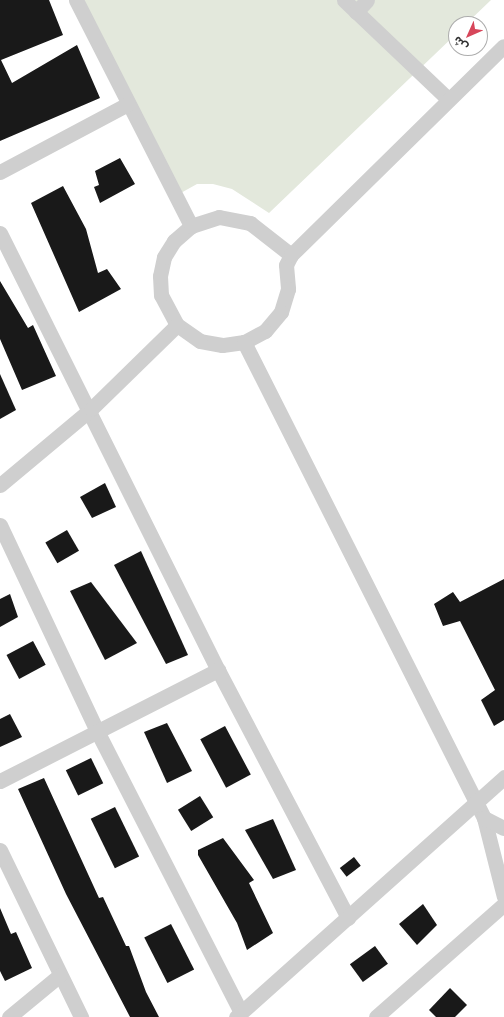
<!DOCTYPE html>
<meta charset="utf-8">
<style>
body{margin:0}
#map{position:relative;width:504px;height:1017px;overflow:hidden;background:#fff;font-family:"IBM Plex Sans","Noto Sans Arabic",sans-serif}
div>[style]{position:absolute}
[style*='--x']{left:calc(var(--x)*1px);top:calc(var(--y)*1px);width:calc(var(--w)*1px);rotate:calc(var(--a)*1deg)}
.green>*{inset:0;background:#e3e8dc}
.building>*{inset:0;background:#191919;transform-origin:0 0}
.street>*{height:15px;margin:-7.5px;padding:0 7.5px;transform-origin:7.5px;border-radius:7.5px;background:#cfcfcf}
span{translate:-50% -50%;white-space:nowrap;text-align:center;line-height:1.15;-webkit-text-stroke:4px #fff;paint-order:stroke}
.north{position:absolute;left:448px;top:16px;width:40px;height:40px;box-sizing:border-box;background:#fff;border:1px solid #adadad;border-radius:50%;rotate:225deg;font-size:11px;font-weight:700;line-height:16px;text-align:center;color:#323232}
.north::after{content:'';display:block;margin:auto;width:14px;height:18px;background:#d7465a;clip-path:polygon(50% 0,100% 100%,50% 72%,0 100%)}
</style>
<div id="map">
<div class="green">
<i style="clip-path:polygon(84px 0,491px 0,466px 24px,456px 24px,456px 34px,269px 213px,232px 189px,213px 184px,197px 184px,179px 194px)"></i>
</div>
<div class="building">
<i style="clip-path:polygon(0 0,49px 0,63px 35px,1px 60px,12px 83px,77px 45px,100px 98px,0 141px)"></i>
<i style="clip-path:polygon(120px 158px,135px 184px,100px 203px,94px 187px,99px 185px,95px 171px)"></i>
<i style="clip-path:polygon(63px 186px,86px 229px,98px 273px,107px 269px,121px 289px,79px 312px,31px 203px)"></i>
<i style="clip-path:polygon(0 281px,28px 328px,33px 325px,56px 376px,22px 390px,0 339px)"></i>
<i style="clip-path:polygon(0 374px,16px 410px,0 419px)"></i>
<i style="clip-path:polygon(105px 483px,116px 507px,92px 518px,80px 497px)"></i>
<i style="left:67px;top:530px;width:24px;height:25px;rotate:60deg"></i>
<i style="clip-path:polygon(141px 551px,188px 655px,166px 664px,114px 565px)"></i>
<i style="clip-path:polygon(504px 579px,504px 720px,494px 726px,481px 700px,495px 690px,460px 621px,443px 626px,434px 604px,453px 592px,460px 602px)"></i>
<i style="clip-path:polygon(91px 582px,137px 643px,105px 660px,70px 591px)"></i>
<i style="clip-path:polygon(10px 594px,18px 617px,0 627px,0 599px)"></i>
<i style="left:33px;top:641px;width:27px;height:30px;rotate:62deg"></i>
<i style="clip-path:polygon(10px 714px,22px 737px,0 747px,0 719px)"></i>
<i style="clip-path:polygon(167px 723px,192px 771px,167px 783px,144px 732px)"></i>
<i style="left:225px;top:726px;width:55px;height:28px;rotate:62deg"></i>
<i style="left:91px;top:758px;width:28px;height:28px;rotate:64deg"></i>
<i style="clip-path:polygon(44px 778px,99px 898px,103px 897px,126px 946px,129px 946px,146px 992px,159px 1017px,130px 1017px,66px 894px,18px 789px)"></i>
<i style="left:200px;top:796px;width:25px;height:26px;rotate:58deg"></i>
<i style="left:115px;top:807px;width:55px;height:27px;rotate:64deg"></i>
<i style="clip-path:polygon(273px 819px,296px 870px,273px 879px,245px 830px)"></i>
<i style="clip-path:polygon(223px 838px,254px 880px,249px 883px,273px 933px,247px 950px,237px 923px,198px 855px,198px 850px)"></i>
<i style="left:354px;top:857px;width:11px;height:18px;rotate:52deg"></i>
<i style="clip-path:polygon(423px 904px,437px 925px,417px 945px,399px 924px)"></i>
<i style="clip-path:polygon(0 908px,11px 934px,16px 932px,32px 968px,5px 981px,0 971px)"></i>
<i style="left:171px;top:924px;width:51px;height:30px;rotate:63deg"></i>
<i style="left:375px;top:946px;width:22px;height:31px;rotate:54deg"></i>
<i style="clip-path:polygon(450px 988px,467px 1005px,455px 1017px,436px 1017px,429px 1010px)"></i>
</div>
<div class="street">
<i style="--x:76;--y:0;--w:254;--a:63"></i>
<i style="--x:344;--y:0;--w:144;--a:43.6"></i>
<i style="--x:356;--y:12;--w:16;--a:-47"></i>
<i style="--x:0;--y:172;--w:145;--a:-28"></i>
<i style="--x:219;--y:217;--w:32;--a:11"></i>
<i style="--x:250;--y:223;--w:52;--a:38"></i>
<i style="--x:291;--y:255;--w:11;--a:117"></i>
<i style="--x:286;--y:265;--w:24;--a:85"></i>
<i style="--x:288;--y:289;--w:24;--a:107"></i>
<i style="--x:281;--y:312;--w:25;--a:130"></i>
<i style="--x:265;--y:331;--w:24;--a:152"></i>
<i style="--x:244;--y:342;--w:22;--a:172"></i>
<i style="--x:222;--y:345;--w:22;--a:-170"></i>
<i style="--x:200;--y:341;--w:28;--a:-145"></i>
<i style="--x:177;--y:325;--w:34;--a:-118"></i>
<i style="--x:161;--y:295;--w:19;--a:-93"></i>
<i style="--x:160;--y:276;--w:19;--a:-78"></i>
<i style="--x:164;--y:257;--w:19;--a:-58"></i>
<i style="--x:174;--y:241;--w:23;--a:-41"></i>
<i style="--x:191;--y:226;--w:29;--a:-18"></i>
<i style="--x:0;--y:233;--w:488;--a:63.5"></i>
<i style="--x:218;--y:670;--w:280;--a:62.3"></i>
<i style="--x:291;--y:255;--w:298;--a:-44.5"></i>
<i style="--x:244;--y:342;--w:533;--a:63.24"></i>
<i style="--x:484;--y:818;--w:81;--a:75.8"></i>
<i style="--x:0;--y:485;--w:119;--a:-39.9"></i>
<i style="--x:91;--y:409;--w:120;--a:-44.3"></i>
<i style="--x:0;--y:525;--w:228;--a:64.8"></i>
<i style="--x:97;--y:731;--w:316;--a:62.9"></i>
<i style="--x:0;--y:781;--w:245;--a:-27"></i>
<i style="--x:484;--y:818;--w:22;--a:27"></i>
<i style="--x:0;--y:850;--w:186;--a:64.1"></i>
<i style="--x:9;--y:1017;--w:66;--a:-39.5"></i>
<i style="--x:236;--y:1017;--w:360;--a:-41.8"></i>
<i style="--x:376;--y:1017;--w:171;--a:-41.4"></i>
</div>
<div class="north">ش</div>
</div>
